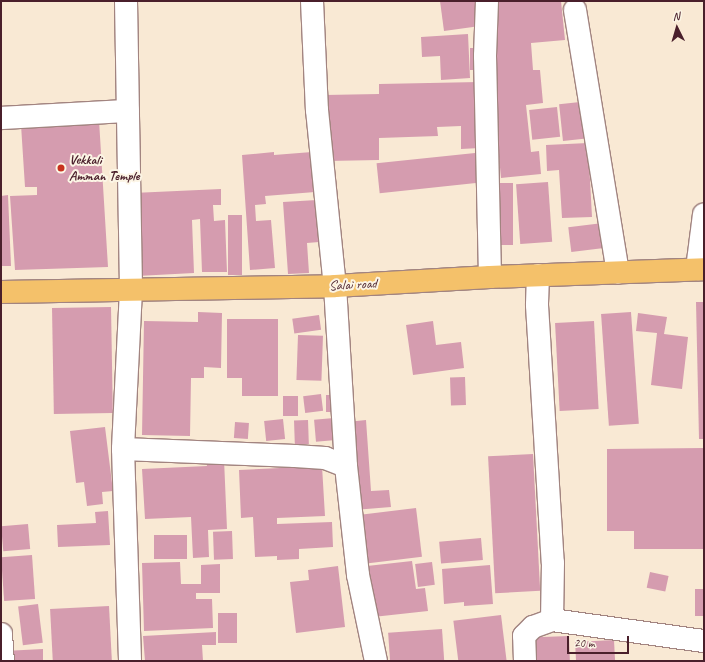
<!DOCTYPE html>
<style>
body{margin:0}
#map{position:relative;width:705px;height:662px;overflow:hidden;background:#f9e9d4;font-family:Caveat,sans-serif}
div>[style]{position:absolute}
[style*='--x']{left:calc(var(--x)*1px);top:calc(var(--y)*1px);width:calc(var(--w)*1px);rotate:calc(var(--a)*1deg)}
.building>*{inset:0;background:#d59caf;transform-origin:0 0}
.roads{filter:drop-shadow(1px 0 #a28480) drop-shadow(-1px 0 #a28480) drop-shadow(0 1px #a28480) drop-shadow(0 -1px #a28480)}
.minor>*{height:22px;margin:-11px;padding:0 11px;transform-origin:11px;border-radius:11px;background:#fff}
.major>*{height:22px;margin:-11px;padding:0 11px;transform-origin:11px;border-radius:11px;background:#f4c16a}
.dots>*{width:11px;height:11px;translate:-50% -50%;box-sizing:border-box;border:2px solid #fcf5e5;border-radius:50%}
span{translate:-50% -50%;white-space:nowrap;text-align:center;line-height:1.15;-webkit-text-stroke:4px #fcf5e5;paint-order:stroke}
.poi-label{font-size:14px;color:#4a1f2b;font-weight:700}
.left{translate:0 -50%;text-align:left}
.street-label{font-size:14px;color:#4a1f2b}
.frame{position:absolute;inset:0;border:2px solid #4a1f2b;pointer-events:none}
.north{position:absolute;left:657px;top:8px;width:40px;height:40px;-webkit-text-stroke:3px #fcf5e5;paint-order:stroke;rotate:355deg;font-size:11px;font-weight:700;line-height:16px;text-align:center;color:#4a1f2b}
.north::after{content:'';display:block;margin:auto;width:14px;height:18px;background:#4a1f2b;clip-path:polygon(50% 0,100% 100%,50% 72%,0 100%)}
.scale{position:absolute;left:567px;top:636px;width:62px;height:18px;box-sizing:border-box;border:2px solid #4a1f2b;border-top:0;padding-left:5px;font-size:12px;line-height:14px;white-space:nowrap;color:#4a1f2b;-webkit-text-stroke:3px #fcf5e5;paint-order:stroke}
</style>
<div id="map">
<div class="building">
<i style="clip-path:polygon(440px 1px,477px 1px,480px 26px,444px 31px)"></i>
<i style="clip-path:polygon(490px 1px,561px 1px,565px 40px,531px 43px,533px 70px,540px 70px,543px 103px,526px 105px,531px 152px,539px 151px,541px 174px,501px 178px,487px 27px)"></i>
<i style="clip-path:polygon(468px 34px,470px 78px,441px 80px,440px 56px,422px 57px,421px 37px)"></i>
<i style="left:470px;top:48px;width:8px;height:22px"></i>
<i style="clip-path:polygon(479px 82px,480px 148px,461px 149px,461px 126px,437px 127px,438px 136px,379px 138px,379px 160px,327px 161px,325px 95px,379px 94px,379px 84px)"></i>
<i style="left:580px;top:102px;width:37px;height:21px;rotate:84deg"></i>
<i style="left:557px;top:107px;width:30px;height:28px;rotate:84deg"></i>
<i style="clip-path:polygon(99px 120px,108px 267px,15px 270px,10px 196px,37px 195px,37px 187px,25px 187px,21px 125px)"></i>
<i style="clip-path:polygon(588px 143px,592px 217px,562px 218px,559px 170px,547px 171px,546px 145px)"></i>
<i style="clip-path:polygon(274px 152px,274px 155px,312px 152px,315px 192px,265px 196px,266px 204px,255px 205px,256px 221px,271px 220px,275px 268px,250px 270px,242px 155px)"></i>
<i style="left:475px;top:153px;width:30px;height:99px;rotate:84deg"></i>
<i style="left:548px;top:182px;width:60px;height:32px;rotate:86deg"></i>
<i style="left:498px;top:183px;width:15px;height:62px"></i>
<i style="clip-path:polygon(221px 189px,221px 205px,213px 205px,214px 221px,225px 220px,227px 272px,202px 272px,200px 219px,192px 220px,194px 273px,137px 276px,133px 193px)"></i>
<i style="clip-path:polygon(8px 195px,11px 266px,1px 266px,1px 196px)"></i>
<i style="clip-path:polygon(317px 200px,319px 242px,307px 243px,309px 273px,288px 274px,283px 202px)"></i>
<i style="left:228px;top:215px;width:14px;height:60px"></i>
<i style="left:603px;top:223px;width:25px;height:35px;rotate:83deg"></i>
<i style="clip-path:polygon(696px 302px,704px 302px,704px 439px,699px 439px)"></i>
<i style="left:111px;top:307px;width:106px;height:59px;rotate:89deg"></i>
<i style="clip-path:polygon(198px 312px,222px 313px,221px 368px,204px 367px,204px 378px,191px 378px,190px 436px,142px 435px,144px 321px,198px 322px)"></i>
<i style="left:631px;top:312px;width:112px;height:30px;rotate:86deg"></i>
<i style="clip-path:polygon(638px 313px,667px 317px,664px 334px,688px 337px,682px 389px,651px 385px,657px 333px,636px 331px)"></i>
<i style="left:319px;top:315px;width:15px;height:27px;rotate:82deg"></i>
<i style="clip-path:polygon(227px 319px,278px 319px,278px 396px,242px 396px,242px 378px,227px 378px)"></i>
<i style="clip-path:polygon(433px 321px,436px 345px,461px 342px,464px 368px,413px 375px,406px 325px)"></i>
<i style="left:594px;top:321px;width:88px;height:39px;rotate:87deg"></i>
<i style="left:298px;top:335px;width:25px;height:45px;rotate:2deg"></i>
<i style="left:465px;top:377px;width:28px;height:15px;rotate:88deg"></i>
<i style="left:321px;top:394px;width:17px;height:18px;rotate:83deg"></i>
<i style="left:326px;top:395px;width:12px;height:17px"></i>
<i style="left:283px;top:396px;width:15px;height:20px"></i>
<i style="left:334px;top:418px;width:22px;height:20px;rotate:85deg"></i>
<i style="left:283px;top:419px;width:20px;height:19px;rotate:84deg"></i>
<i style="left:308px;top:420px;width:24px;height:14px;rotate:88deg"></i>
<i style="clip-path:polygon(366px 420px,371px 491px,389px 490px,391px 507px,354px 510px,347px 422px)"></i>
<i style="left:235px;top:422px;width:14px;height:16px;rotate:4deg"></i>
<i style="clip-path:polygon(105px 427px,113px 491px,102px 492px,103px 504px,87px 506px,84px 482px,76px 483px,70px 431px)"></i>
<i style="clip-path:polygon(704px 448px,704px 549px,634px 549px,634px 531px,607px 531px,607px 449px)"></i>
<i style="left:533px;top:454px;width:137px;height:45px;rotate:87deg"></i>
<i style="clip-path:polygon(224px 459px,227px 529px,208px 530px,209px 557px,193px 558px,191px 517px,145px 519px,142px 469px,207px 466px,206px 460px)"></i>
<i style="clip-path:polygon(322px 466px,325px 516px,277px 518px,277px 524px,332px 522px,333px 547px,299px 549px,299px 559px,277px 560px,277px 556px,255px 557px,253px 517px,241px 518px,239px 470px)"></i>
<i style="left:416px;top:508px;width:49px;height:58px;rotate:83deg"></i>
<i style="clip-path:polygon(108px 511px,110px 545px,58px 547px,57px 525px,96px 523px,95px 512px)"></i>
<i style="left:28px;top:524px;width:25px;height:27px;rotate:85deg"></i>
<i style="left:232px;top:531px;width:28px;height:19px;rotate:88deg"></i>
<i style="left:154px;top:535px;width:33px;height:24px"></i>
<i style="left:481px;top:538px;width:22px;height:42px;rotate:85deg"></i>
<i style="left:32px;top:555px;width:44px;height:31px;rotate:86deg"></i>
<i style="clip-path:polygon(412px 561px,416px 589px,425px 588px,428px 611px,373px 617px,367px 566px)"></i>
<i style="clip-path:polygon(180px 562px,181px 584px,201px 584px,201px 565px,220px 564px,220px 593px,196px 593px,196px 599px,212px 599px,213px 628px,144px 631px,142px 563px)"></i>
<i style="left:432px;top:562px;width:23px;height:17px;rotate:83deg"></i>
<i style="clip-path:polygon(490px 565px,493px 604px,464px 606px,464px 602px,444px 604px,442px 569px)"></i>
<i style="clip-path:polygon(338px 566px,345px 627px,296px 633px,290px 582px,309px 580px,308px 570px)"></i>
<i style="left:650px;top:572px;width:19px;height:16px;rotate:12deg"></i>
<i style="left:704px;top:589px;width:27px;height:9px;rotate:90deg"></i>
<i style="left:38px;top:604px;width:39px;height:20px;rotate:83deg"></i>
<i style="left:109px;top:606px;width:55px;height:59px;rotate:87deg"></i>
<i style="left:218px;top:613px;width:19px;height:30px"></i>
<i style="left:501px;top:615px;width:46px;height:48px;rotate:83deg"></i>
<i style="left:442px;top:629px;width:32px;height:54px;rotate:86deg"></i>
<i style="clip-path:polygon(216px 632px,216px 645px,202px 645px,203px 661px,145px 661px,143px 636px)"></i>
<i style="left:569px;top:636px;width:25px;height:40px;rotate:88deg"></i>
<i style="left:614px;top:640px;width:21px;height:39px;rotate:87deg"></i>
<i style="clip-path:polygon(43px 649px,43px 661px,4px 661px,4px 651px)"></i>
</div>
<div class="roads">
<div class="minor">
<i style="--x:126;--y:1;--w:289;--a:89"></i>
<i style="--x:131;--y:290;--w:159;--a:92.9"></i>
<i style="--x:123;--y:449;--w:212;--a:88.1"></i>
<i style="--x:312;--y:1;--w:109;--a:87.4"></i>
<i style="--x:317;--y:110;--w:177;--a:84.2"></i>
<i style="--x:335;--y:286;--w:180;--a:86.5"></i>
<i style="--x:487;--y:1;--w:55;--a:92.1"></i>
<i style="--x:485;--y:56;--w:221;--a:88.7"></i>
<i style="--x:575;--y:10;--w:266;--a:80.7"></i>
<i style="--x:1;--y:118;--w:127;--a:-3.2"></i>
<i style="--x:697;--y:269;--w:55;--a:-82.7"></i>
<i style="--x:538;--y:275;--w:30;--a:92"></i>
<i style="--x:537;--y:305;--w:258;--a:86.5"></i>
<i style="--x:553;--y:563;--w:57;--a:91"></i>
<i style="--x:123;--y:449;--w:172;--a:2.3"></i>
<i style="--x:295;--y:456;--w:30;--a:4"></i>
<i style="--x:325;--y:458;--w:22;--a:21"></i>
<i style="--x:346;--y:466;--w:110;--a:83.7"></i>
<i style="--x:358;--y:575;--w:88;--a:78.2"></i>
<i style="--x:1;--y:634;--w:27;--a:86"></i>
<i style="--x:525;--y:661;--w:25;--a:-92"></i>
<i style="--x:524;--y:636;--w:13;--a:-45"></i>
<i style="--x:533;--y:627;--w:20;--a:-20"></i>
<i style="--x:552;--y:620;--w:153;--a:7.9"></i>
</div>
<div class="major">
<i style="--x:1;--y:292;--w:334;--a:-1"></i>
<i style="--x:335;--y:286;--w:155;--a:-3.3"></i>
<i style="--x:490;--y:277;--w:214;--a:-2.1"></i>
</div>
</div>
<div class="dots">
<i style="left:61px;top:168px;background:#c8321e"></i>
</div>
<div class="poi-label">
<span class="left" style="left:69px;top:168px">Vekkali<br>Amman Temple</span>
</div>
<div class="street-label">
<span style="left:353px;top:285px;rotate:-3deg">Salai road</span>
</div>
<div class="frame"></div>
<div class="north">N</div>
<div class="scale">20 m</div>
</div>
